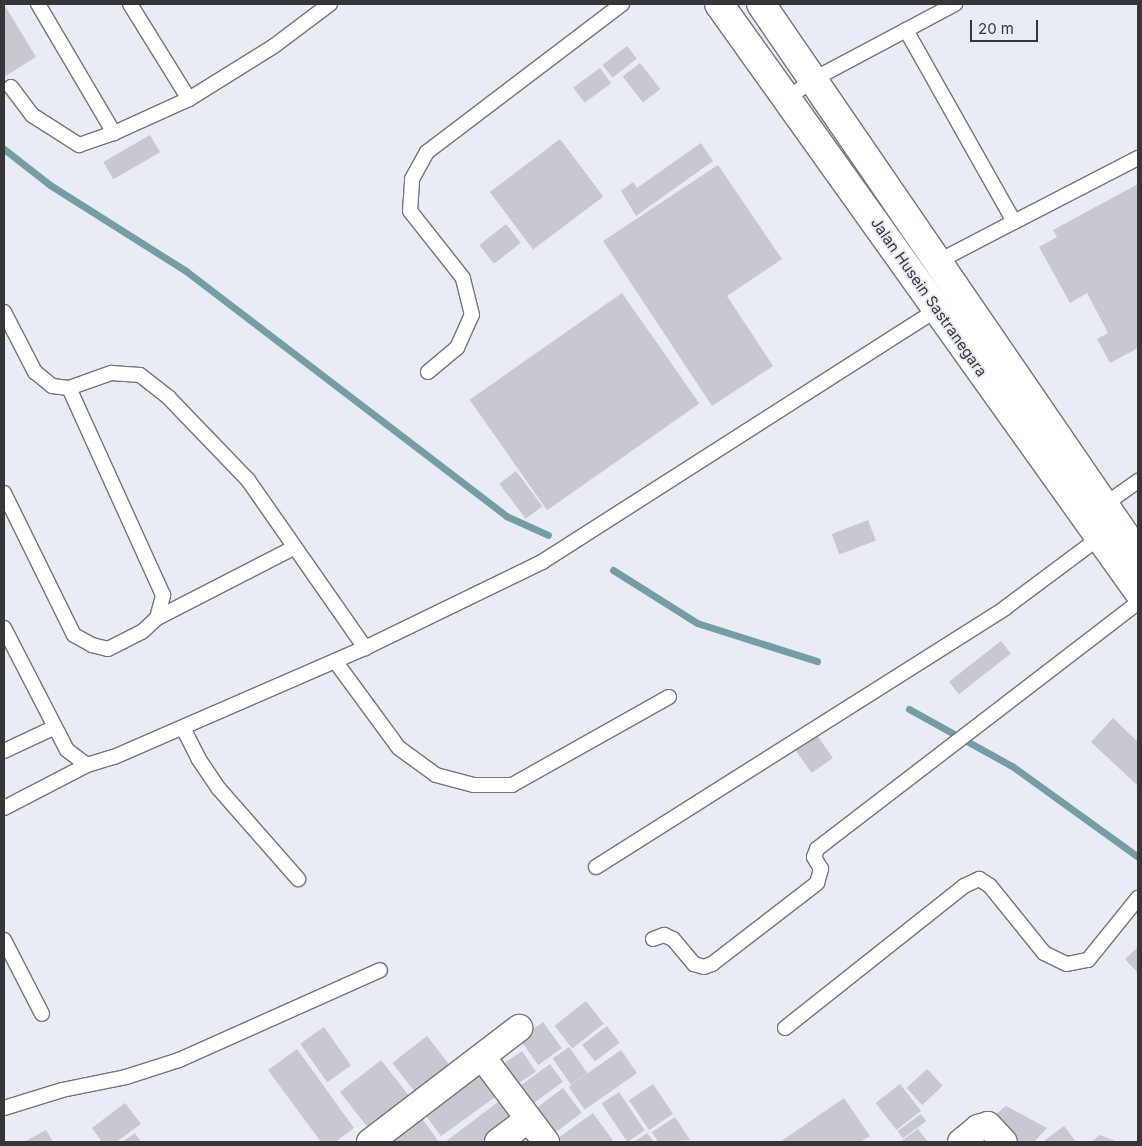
<!DOCTYPE html>
<style>
body{margin:0}
#map{position:relative;width:1142px;height:1146px;overflow:hidden;background:#e9ecf5;font-family:Inter,sans-serif}
div>[style]{position:absolute}
[style*='--x']{left:calc(var(--x)*1px);top:calc(var(--y)*1px);width:calc(var(--w)*1px);rotate:calc(var(--a)*1deg)}
.stream>*{height:7px;margin:-3.5px;padding:0 3.5px;transform-origin:3.5px;border-radius:3.5px;background:#749da5}
.building>*{inset:0;background:#c9c8d1;transform-origin:0 0}
.roads{filter:drop-shadow(1px 0 #73757d) drop-shadow(-1px 0 #73757d) drop-shadow(0 1px #73757d) drop-shadow(0 -1px #73757d)}
.lane>*{height:14px;margin:-7px;padding:0 7px;transform-origin:7px;border-radius:7px;background:#fff}
.street>*{height:26px;margin:-13px;padding:0 13px;transform-origin:13px;border-radius:13px;background:#fff}
.secondary>*{height:28px;margin:-14px;padding:0 14px;transform-origin:14px;border-radius:14px;background:#fff}
span{translate:-50% -50%;white-space:nowrap;text-align:center;line-height:1.15;-webkit-text-stroke:4px #e9ecf5;paint-order:stroke}
.street-label{font-size:15px;color:#353639}
.frame{position:absolute;inset:0;border:5px solid #353639;pointer-events:none}
.scale{position:absolute;left:970px;top:20px;width:68px;height:22px;box-sizing:border-box;border:2px solid #353639;border-top:0;padding-left:6px;font-size:15px;line-height:18px;white-space:nowrap;color:#353639;-webkit-text-stroke:4px #e9ecf5;paint-order:stroke}
</style>
<div id="map">
<div class="stream">
<i style="--x:4;--y:149;--w:58;--a:38"></i>
<i style="--x:50;--y:185;--w:161;--a:32.3"></i>
<i style="--x:186;--y:271;--w:403;--a:37.4"></i>
<i style="--x:506;--y:516;--w:46;--a:24.3"></i>
<i style="--x:613;--y:570;--w:99;--a:32.2"></i>
<i style="--x:697;--y:623;--w:126;--a:17.6"></i>
<i style="--x:909;--y:709;--w:118;--a:29"></i>
<i style="--x:1012;--y:766;--w:155;--a:35.8"></i>
</div>
<div class="building">
<i style="clip-path:polygon(4px 4px,36px 57px,4px 77px)"></i>
<i style="left:627px;top:46px;width:16px;height:31px;rotate:52deg"></i>
<i style="left:640px;top:63px;width:33px;height:22px;rotate:52deg"></i>
<i style="left:600px;top:68px;width:19px;height:33px;rotate:54deg"></i>
<i style="left:150px;top:135px;width:20px;height:54px;rotate:60deg"></i>
<i style="left:560px;top:139px;width:72px;height:88px;rotate:53deg"></i>
<i style="clip-path:polygon(701px 143px,713px 161px,636px 216px,621px 191px,633px 182px,637px 188px)"></i>
<i style="clip-path:polygon(718px 165px,782px 259px,727px 296px,773px 366px,712px 406px,603px 241px)"></i>
<i style="clip-path:polygon(1138px 184px,1138px 348px,1110px 363px,1097px 339px,1108px 333px,1087px 293px,1070px 303px,1039px 247px,1057px 237px,1053px 230px)"></i>
<i style="left:506px;top:224px;width:24px;height:34px;rotate:52deg"></i>
<i style="left:622px;top:293px;width:135px;height:186px;rotate:55deg"></i>
<i style="left:516px;top:471px;width:44px;height:21px;rotate:53deg"></i>
<i style="left:868px;top:520px;width:22px;height:39px;rotate:69deg"></i>
<i style="left:1001px;top:641px;width:16px;height:66px;rotate:52deg"></i>
<i style="clip-path:polygon(1113px 718px,1138px 742px,1138px 786px,1091px 742px)"></i>
<i style="left:814px;top:731px;width:33px;height:26px;rotate:55deg"></i>
<i style="clip-path:polygon(1138px 947px,1138px 973px,1125px 959px)"></i>
<i style="left:586px;top:1001px;width:29px;height:40px;rotate:52deg"></i>
<i style="left:543px;top:1022px;width:32px;height:29px;rotate:54deg"></i>
<i style="left:607px;top:1026px;width:21px;height:31px;rotate:53deg"></i>
<i style="left:324px;top:1027px;width:47px;height:29px;rotate:55deg"></i>
<i style="left:427px;top:1036px;width:43px;height:44px;rotate:52deg"></i>
<i style="left:569px;top:1047px;width:32px;height:20px;rotate:55deg"></i>
<i style="clip-path:polygon(297px 1049px,354px 1128px,335px 1142px,321px 1142px,268px 1070px)"></i>
<i style="left:621px;top:1050px;width:28px;height:64px;rotate:55deg"></i>
<i style="left:522px;top:1051px;width:25px;height:22px;rotate:56deg"></i>
<i style="left:381px;top:1060px;width:46px;height:52px;rotate:52deg"></i>
<i style="left:486px;top:1064px;width:32px;height:79px;rotate:54deg"></i>
<i style="left:550px;top:1064px;width:22px;height:40px;rotate:54deg"></i>
<i style="left:927px;top:1069px;width:23px;height:28px;rotate:47deg"></i>
<i style="left:653px;top:1084px;width:36px;height:29px;rotate:56deg"></i>
<i style="left:900px;top:1084px;width:34px;height:31px;rotate:52deg"></i>
<i style="left:563px;top:1088px;width:31px;height:37px;rotate:53deg"></i>
<i style="left:619px;top:1092px;width:46px;height:21px;rotate:56deg"></i>
<i style="clip-path:polygon(506px 1096px,522px 1118px,490px 1142px,445px 1142px)"></i>
<i style="clip-path:polygon(844px 1098px,870px 1136px,860px 1142px,780px 1142px)"></i>
<i style="clip-path:polygon(125px 1103px,141px 1124px,116px 1142px,102px 1142px,92px 1128px)"></i>
<i style="clip-path:polygon(1006px 1106px,1047px 1128px,1034px 1142px,1008px 1142px,990px 1119px)"></i>
<i style="clip-path:polygon(593px 1113px,614px 1142px,561px 1142px,558px 1138px)"></i>
<i style="left:921px;top:1114px;width:9px;height:29px;rotate:54deg"></i>
<i style="clip-path:polygon(420px 1116px,439px 1142px,398px 1142px,393px 1136px)"></i>
<i style="clip-path:polygon(675px 1117px,690px 1140px,658px 1142px,652px 1132px)"></i>
<i style="clip-path:polygon(1064px 1126px,1076px 1142px,1046px 1142px,1045px 1140px)"></i>
<i style="clip-path:polygon(918px 1129px,928px 1142px,900px 1142px)"></i>
<i style="clip-path:polygon(46px 1130px,53px 1142px,24px 1142px)"></i>
<i style="clip-path:polygon(135px 1133px,141px 1142px,122px 1142px)"></i>
<i style="clip-path:polygon(647px 1133px,654px 1142px,634px 1142px)"></i>
<i style="clip-path:polygon(1100px 1135px,1118px 1142px,1091px 1142px)"></i>
</div>
<div class="roads">
<div class="lane">
<i style="--x:38;--y:4;--w:150;--a:59.5"></i>
<i style="--x:130;--y:4;--w:112;--a:58.2"></i>
<i style="--x:189;--y:99;--w:100;--a:-31.9"></i>
<i style="--x:274;--y:46;--w:70;--a:-36.9"></i>
<i style="--x:906;--y:30;--w:220;--a:60.6"></i>
<i style="--x:1014;--y:222;--w:140;--a:-27.3"></i>
<i style="--x:11;--y:87;--w:35;--a:53"></i>
<i style="--x:32;--y:115;--w:56;--a:32.6"></i>
<i style="--x:79;--y:145;--w:37;--a:-19"></i>
<i style="--x:114;--y:133;--w:82;--a:-24.4"></i>
<i style="--x:787;--y:99;--w:34;--a:-37"></i>
<i style="--x:814;--y:79;--w:160;--a:-28"></i>
<i style="--x:937;--y:262;--w:87;--a:-27.5"></i>
<i style="--x:4;--y:312;--w:68;--a:62.7"></i>
<i style="--x:35;--y:372;--w:22;--a:39"></i>
<i style="--x:52;--y:386;--w:17;--a:7"></i>
<i style="--x:69;--y:388;--w:45;--a:-19.7"></i>
<i style="--x:111;--y:373;--w:29;--a:4"></i>
<i style="--x:140;--y:375;--w:37;--a:38"></i>
<i style="--x:169;--y:398;--w:114;--a:46.1"></i>
<i style="--x:248;--y:480;--w:205;--a:55.1"></i>
<i style="--x:428;--y:372;--w:38;--a:-40"></i>
<i style="--x:457;--y:348;--w:36;--a:-66"></i>
<i style="--x:472;--y:315;--w:38;--a:-104"></i>
<i style="--x:463;--y:278;--w:85;--a:-128.3"></i>
<i style="--x:410;--y:211;--w:32;--a:-86"></i>
<i style="--x:412;--y:179;--w:31;--a:-61"></i>
<i style="--x:427;--y:152;--w:245;--a:-37.2"></i>
<i style="--x:4;--y:493;--w:158;--a:63.8"></i>
<i style="--x:74;--y:635;--w:21;--a:29"></i>
<i style="--x:92;--y:645;--w:16;--a:14"></i>
<i style="--x:108;--y:649;--w:38;--a:-27"></i>
<i style="--x:142;--y:632;--w:21;--a:-43"></i>
<i style="--x:157;--y:618;--w:24;--a:-75"></i>
<i style="--x:163;--y:595;--w:227;--a:-114.4"></i>
<i style="--x:1104;--y:505;--w:42;--a:-35.2"></i>
<i style="--x:157;--y:618;--w:155;--a:-27.2"></i>
<i style="--x:4;--y:628;--w:137;--a:62.7"></i>
<i style="--x:67;--y:750;--w:25;--a:37"></i>
<i style="--x:87;--y:765;--w:28;--a:-17"></i>
<i style="--x:114;--y:757;--w:274;--a:-23.5"></i>
<i style="--x:365;--y:648;--w:197;--a:-25.9"></i>
<i style="--x:542;--y:562;--w:469;--a:-32.6"></i>
<i style="--x:335;--y:661;--w:108;--a:53.7"></i>
<i style="--x:399;--y:748;--w:46;--a:36.1"></i>
<i style="--x:436;--y:775;--w:39;--a:15"></i>
<i style="--x:474;--y:785;--w:38;--a:0"></i>
<i style="--x:512;--y:785;--w:180;--a:-29.3"></i>
<i style="--x:183;--y:728;--w:34;--a:63"></i>
<i style="--x:198;--y:758;--w:37;--a:56"></i>
<i style="--x:219;--y:789;--w:120;--a:48.7"></i>
<i style="--x:4;--y:751;--w:54;--a:-25.1"></i>
<i style="--x:4;--y:808;--w:93;--a:-27.4"></i>
<i style="--x:596;--y:867;--w:484;--a:-32.3"></i>
<i style="--x:1005;--y:608;--w:117;--a:-36.7"></i>
<i style="--x:653;--y:939;--w:12;--a:-20"></i>
<i style="--x:664;--y:935;--w:10;--a:24"></i>
<i style="--x:673;--y:939;--w:33;--a:50"></i>
<i style="--x:694;--y:964;--w:10;--a:17"></i>
<i style="--x:704;--y:967;--w:9;--a:-21"></i>
<i style="--x:712;--y:964;--w:133;--a:-37.6"></i>
<i style="--x:817;--y:883;--w:15;--a:-74"></i>
<i style="--x:821;--y:869;--w:14;--a:-120"></i>
<i style="--x:814;--y:857;--w:9;--a:-69"></i>
<i style="--x:817;--y:849;--w:11;--a:-38"></i>
<i style="--x:826;--y:842;--w:393;--a:-37.5"></i>
<i style="--x:4;--y:940;--w:83;--a:62.8"></i>
<i style="--x:785;--y:1028;--w:228;--a:-38.4"></i>
<i style="--x:964;--y:886;--w:17;--a:-25"></i>
<i style="--x:979;--y:879;--w:13;--a:32"></i>
<i style="--x:990;--y:886;--w:86;--a:51.1"></i>
<i style="--x:1044;--y:953;--w:25;--a:26"></i>
<i style="--x:1067;--y:964;--w:21;--a:-11"></i>
<i style="--x:1088;--y:960;--w:80;--a:-51.1"></i>
<i style="--x:4;--y:1108;--w:61;--a:-17.2"></i>
<i style="--x:62;--y:1090;--w:65;--a:-11.5"></i>
<i style="--x:126;--y:1077;--w:56;--a:-17.8"></i>
<i style="--x:179;--y:1060;--w:220;--a:-24.1"></i>
</div>
<div class="street">
<i style="--x:483;--y:1058;--w:105;--a:53.1"></i>
<i style="--x:370;--y:1142;--w:188;--a:-37.4"></i>
<i style="--x:498;--y:1142;--w:36;--a:-37"></i>
<i style="--x:961;--y:1142;--w:22;--a:-39"></i>
<i style="--x:978;--y:1128;--w:10;--a:-17"></i>
<i style="--x:988;--y:1125;--w:23;--a:47"></i>
</div>
<div class="secondary">
<i style="--x:719;--y:4;--w:721;--a:54.48"></i>
<i style="--x:761;--y:4;--w:667;--a:55.57"></i>
</div>
</div>
<div class="street-label">
<span style="left:929px;top:297px;rotate:55deg">Jalan Husein Sastranegara</span>
</div>
<div class="frame"></div>
<div class="scale">20 m</div>
</div>
